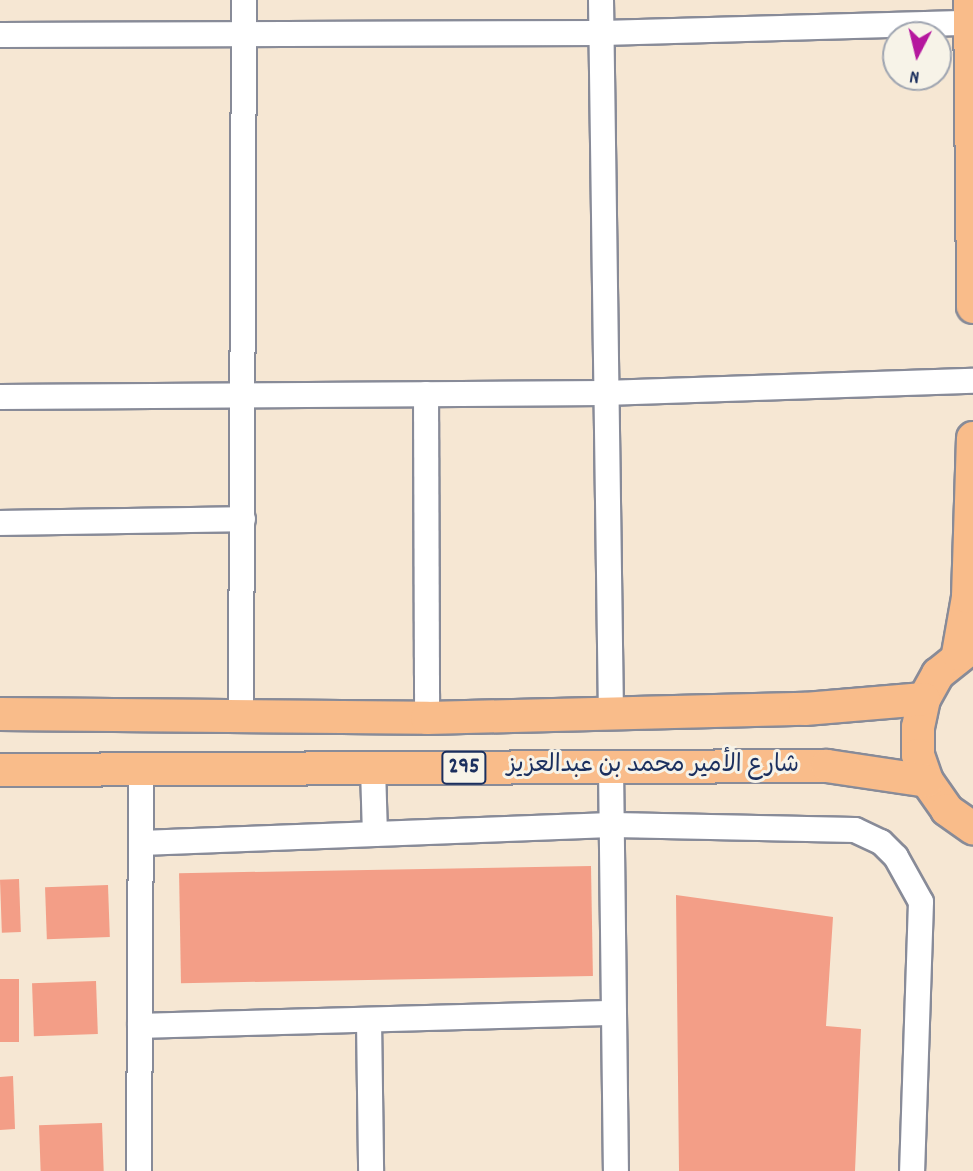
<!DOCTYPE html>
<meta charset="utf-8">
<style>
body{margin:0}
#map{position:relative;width:973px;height:1171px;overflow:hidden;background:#f6e7d3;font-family:Dekko,"Playpen Sans Arabic",sans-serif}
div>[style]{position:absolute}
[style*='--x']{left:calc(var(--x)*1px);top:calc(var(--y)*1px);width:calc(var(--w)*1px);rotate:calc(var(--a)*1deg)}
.building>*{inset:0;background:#f39e87;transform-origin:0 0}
.roads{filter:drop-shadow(2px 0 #888b98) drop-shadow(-2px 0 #888b98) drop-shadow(0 2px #888b98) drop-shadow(0 -2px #888b98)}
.minor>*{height:24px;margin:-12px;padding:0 12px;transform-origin:12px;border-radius:12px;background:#fff}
.major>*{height:32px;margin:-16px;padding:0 16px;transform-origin:16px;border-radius:16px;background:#f9bc8a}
span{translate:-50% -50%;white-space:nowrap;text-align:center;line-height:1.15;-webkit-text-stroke:6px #f7f3e8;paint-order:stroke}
.shield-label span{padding:2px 5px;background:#f7f3e8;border:2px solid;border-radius:5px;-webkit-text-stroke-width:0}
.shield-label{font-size:23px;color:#1b2f5e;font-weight:700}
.street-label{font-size:24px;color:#1b2f5e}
.north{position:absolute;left:882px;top:21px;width:70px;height:70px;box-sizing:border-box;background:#f7f3e8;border:2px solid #9fa5b1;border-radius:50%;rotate:187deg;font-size:19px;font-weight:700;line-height:28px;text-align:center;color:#1b2f5e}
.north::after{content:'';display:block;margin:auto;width:24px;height:32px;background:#b5179e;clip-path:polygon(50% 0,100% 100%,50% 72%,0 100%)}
</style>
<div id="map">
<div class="building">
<i style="left:591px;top:866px;width:110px;height:412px;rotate:89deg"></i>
<i style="left:19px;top:879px;width:53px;height:19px;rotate:88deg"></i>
<i style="left:108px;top:885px;width:52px;height:63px;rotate:88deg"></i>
<i style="clip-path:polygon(676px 895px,833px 917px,826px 1026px,861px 1029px,855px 1171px,679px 1171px)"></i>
<i style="left:0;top:979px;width:19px;height:63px"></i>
<i style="left:96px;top:981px;width:53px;height:64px;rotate:88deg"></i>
<i style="clip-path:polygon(13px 1076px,15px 1129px,0 1130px,0 1077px)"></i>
<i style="left:102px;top:1123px;width:48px;height:63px;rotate:88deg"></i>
</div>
<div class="roads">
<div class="minor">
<i style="--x:601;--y:0;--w:713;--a:89.2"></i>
<i style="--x:0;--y:35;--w:602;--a:-0.19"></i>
<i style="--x:602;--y:33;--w:368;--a:-1.6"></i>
<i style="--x:426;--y:394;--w:324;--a:89.8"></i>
<i style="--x:0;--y:397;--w:604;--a:-0.38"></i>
<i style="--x:604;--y:393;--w:369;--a:-1.9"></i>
<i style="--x:0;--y:523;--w:243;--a:-0.9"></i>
<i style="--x:241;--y:716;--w:716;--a:-89.76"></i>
<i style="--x:611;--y:767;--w:404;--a:89.3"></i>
<i style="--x:373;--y:768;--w:66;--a:88.3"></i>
<i style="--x:141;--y:843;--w:470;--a:-2.2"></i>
<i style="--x:611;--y:825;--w:244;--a:1.2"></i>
<i style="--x:855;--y:830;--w:29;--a:25"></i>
<i style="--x:881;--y:842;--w:21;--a:45"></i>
<i style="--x:896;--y:857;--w:51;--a:60.9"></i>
<i style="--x:921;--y:902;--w:269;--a:91.9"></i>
<i style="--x:369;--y:1020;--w:151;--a:89.2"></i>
<i style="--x:140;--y:1026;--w:474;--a:-1.6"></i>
<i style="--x:139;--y:1171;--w:401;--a:-89.7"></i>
</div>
<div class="major">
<i style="--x:970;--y:0;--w:307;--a:89.4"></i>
<i style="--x:973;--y:646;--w:45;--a:141.3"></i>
<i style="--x:938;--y:674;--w:29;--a:119"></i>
<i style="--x:924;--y:699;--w:29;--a:102"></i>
<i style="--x:918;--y:727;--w:28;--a:90"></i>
<i style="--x:918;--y:755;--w:28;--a:71"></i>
<i style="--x:927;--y:781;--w:35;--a:55"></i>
<i style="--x:947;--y:810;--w:32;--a:35"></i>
<i style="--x:958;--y:654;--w:58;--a:-80"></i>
<i style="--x:968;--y:597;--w:159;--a:-88.2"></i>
<i style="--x:0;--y:714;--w:427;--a:0.5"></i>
<i style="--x:427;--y:718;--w:378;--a:-1.4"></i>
<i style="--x:805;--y:709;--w:119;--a:-4.8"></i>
<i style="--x:0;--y:770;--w:827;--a:-0.28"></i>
<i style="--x:827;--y:766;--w:101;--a:8.5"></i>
</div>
</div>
<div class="shield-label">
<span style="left:464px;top:768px">295</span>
</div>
<div class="street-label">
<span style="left:653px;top:767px">شارع الأمير محمد بن عبدالعزيز</span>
</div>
<div class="north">N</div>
</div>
